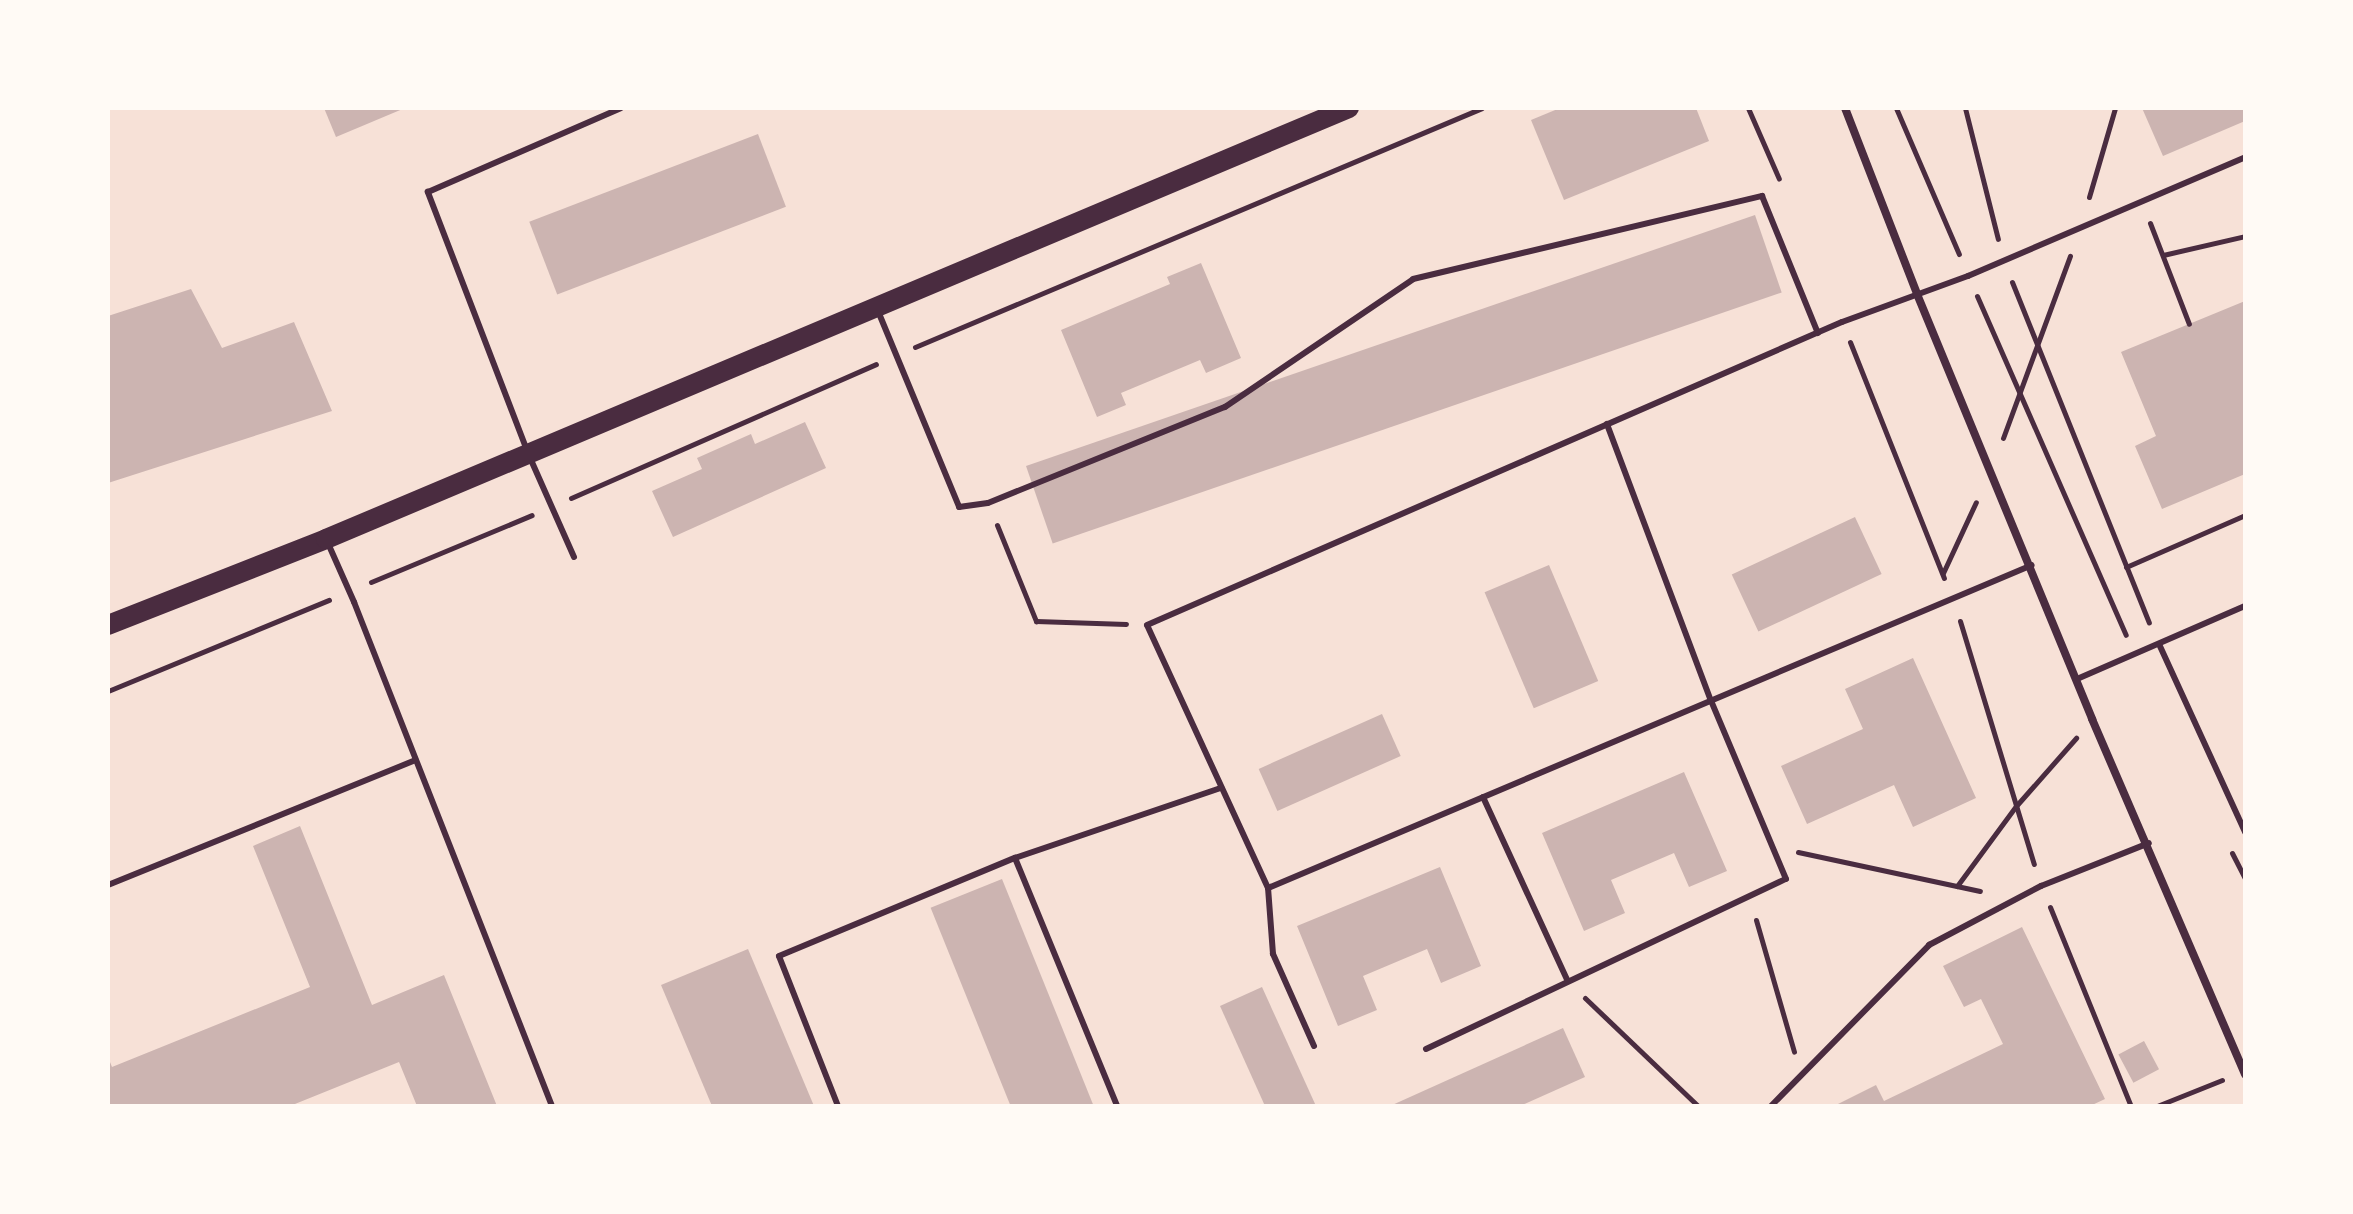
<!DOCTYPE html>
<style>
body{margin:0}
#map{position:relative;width:2353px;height:1214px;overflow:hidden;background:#f7e1d7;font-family:"PT Sans Narrow",sans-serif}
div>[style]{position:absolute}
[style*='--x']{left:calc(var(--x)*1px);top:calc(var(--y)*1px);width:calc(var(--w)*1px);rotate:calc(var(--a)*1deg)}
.building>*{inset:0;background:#ccb4b1;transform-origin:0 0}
.path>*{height:5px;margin:-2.5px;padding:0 2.5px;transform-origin:2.5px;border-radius:2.5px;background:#4a2c40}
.service>*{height:6px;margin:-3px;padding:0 3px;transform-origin:3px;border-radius:3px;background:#4a2c40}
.minor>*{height:8px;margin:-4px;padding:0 4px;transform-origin:4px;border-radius:4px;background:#4a2c40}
.primary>*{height:20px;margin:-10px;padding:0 10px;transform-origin:10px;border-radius:10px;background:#4a2c40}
span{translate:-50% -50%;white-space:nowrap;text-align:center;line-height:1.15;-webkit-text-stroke:8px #fffaf5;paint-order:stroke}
.frame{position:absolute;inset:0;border:110px solid #fffaf5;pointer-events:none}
</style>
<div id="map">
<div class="building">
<i style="clip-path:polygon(324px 108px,405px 108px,336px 137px)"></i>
<i style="clip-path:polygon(1560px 108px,1696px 108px,1709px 141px,1564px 200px,1531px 120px)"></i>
<i style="clip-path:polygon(2142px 108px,2245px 108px,2245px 121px,2163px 156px)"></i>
<i style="left:758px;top:134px;width:78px;height:245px;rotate:69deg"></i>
<i style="left:1755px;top:215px;width:82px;height:771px;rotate:71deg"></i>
<i style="clip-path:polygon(1201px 263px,1241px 358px,1206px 373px,1200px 360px,1121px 393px,1126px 405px,1097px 417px,1061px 330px,1170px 284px,1167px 277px)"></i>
<i style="clip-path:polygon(191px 289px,222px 348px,294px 322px,332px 411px,108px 483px,108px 316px)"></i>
<i style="clip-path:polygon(2245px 301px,2245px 474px,2162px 509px,2135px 446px,2156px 436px,2121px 352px)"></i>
<i style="clip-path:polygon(805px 422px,826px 468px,673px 537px,652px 491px,702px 469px,697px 458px,751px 434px,755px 444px)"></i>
<i style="left:1855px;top:517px;width:63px;height:136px;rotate:65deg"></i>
<i style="left:1549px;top:565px;width:126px;height:70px;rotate:67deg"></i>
<i style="clip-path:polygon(1913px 658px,1976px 798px,1913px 827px,1894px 785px,1807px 824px,1781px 766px,1863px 729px,1845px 689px)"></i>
<i style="left:1382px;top:714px;width:46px;height:135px;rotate:66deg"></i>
<i style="clip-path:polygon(1684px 772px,1727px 871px,1689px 887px,1674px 853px,1611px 880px,1625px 913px,1584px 931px,1542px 833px)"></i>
<i style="clip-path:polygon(300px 826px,372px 1005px,444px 975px,497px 1106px,417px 1106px,399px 1062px,290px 1106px,108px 1106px,108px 1057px,112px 1067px,310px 987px,253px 846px)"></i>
<i style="clip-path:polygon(1440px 867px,1481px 966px,1441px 983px,1427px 949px,1363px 976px,1377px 1010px,1338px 1026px,1297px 926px)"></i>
<i style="left:1002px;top:879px;width:245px;height:77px;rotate:68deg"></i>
<i style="clip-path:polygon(2022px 927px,2105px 1099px,2090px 1106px,1834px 1106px,1876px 1085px,1884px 1101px,2003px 1044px,1981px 999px,1964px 1007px,1943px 966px)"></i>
<i style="clip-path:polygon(748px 949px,814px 1106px,712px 1106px,661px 985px)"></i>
<i style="clip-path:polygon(1262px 987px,1316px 1106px,1265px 1106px,1220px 1006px)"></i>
<i style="clip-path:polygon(1563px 1028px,1585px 1077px,1520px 1106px,1390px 1106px)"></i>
<i style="left:2144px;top:1041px;width:32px;height:29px;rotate:62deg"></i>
</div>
<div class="path">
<i style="--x:1748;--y:108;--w:77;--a:66.4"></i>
<i style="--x:1896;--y:108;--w:159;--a:66.7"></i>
<i style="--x:1965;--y:108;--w:135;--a:75.9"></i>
<i style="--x:2089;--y:197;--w:93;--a:-73.7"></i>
<i style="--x:2150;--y:223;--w:108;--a:68.9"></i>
<i style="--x:2163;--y:255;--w:84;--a:-13"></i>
<i style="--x:2012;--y:282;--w:367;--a:68.1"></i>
<i style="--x:1977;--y:296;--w:370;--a:66.3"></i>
<i style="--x:1850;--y:342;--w:254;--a:68.3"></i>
<i style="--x:915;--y:347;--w:615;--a:-22.86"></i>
<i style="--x:2003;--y:438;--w:194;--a:-69.8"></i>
<i style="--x:571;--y:498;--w:333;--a:-23.7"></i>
<i style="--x:997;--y:525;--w:104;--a:67.9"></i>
<i style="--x:1036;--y:621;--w:90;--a:1.9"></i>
<i style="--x:2126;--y:567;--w:130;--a:-23.6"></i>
<i style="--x:1943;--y:573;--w:78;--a:-65.1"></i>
<i style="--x:371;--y:582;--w:174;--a:-22.6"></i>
<i style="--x:1960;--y:621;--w:254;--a:73.1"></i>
<i style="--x:108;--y:691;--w:239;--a:-22.4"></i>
<i style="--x:1798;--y:852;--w:186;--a:12.1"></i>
<i style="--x:2232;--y:853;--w:28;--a:63"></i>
<i style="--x:1957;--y:886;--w:99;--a:-53.6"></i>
<i style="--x:2016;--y:806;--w:91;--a:-48.6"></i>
<i style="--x:2050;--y:907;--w:215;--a:67.9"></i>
<i style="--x:1756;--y:920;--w:137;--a:73.9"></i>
<i style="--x:1585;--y:998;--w:156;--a:43.7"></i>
<i style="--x:2157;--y:1106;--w:70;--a:-21.8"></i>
</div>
<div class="service">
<i style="--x:878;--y:311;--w:212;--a:67.5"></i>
<i style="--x:959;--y:507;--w:29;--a:-8"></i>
<i style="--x:988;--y:503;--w:256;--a:-22.1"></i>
<i style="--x:1225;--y:407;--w:227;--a:-34.2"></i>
<i style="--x:1413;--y:279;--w:359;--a:-13.4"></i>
<i style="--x:1762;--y:196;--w:148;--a:67.8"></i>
<i style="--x:327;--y:541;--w:67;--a:66.1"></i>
<i style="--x:354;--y:602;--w:541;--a:68.55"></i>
<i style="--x:574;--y:557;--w:114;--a:-113.9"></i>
<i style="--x:528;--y:453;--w:280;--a:-111"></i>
<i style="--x:428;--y:192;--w:210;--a:-23.5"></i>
<i style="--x:2159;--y:644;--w:207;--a:65.4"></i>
<i style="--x:2077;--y:679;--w:183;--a:-23.5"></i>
<i style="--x:1483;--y:797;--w:201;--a:65.3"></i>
<i style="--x:1015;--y:858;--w:268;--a:67.6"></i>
<i style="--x:108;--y:885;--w:332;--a:-22.1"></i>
<i style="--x:1268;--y:888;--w:829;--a:-22.92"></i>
<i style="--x:1314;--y:1046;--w:101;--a:-114"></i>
<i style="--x:1273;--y:954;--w:66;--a:-94.3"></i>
<i style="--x:1268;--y:888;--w:289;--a:-114.7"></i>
<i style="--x:1147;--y:625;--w:758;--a:-23.56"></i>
<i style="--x:1842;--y:322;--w:134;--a:-20.1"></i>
<i style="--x:1968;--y:276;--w:301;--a:-23.2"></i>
<i style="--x:1426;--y:1049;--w:398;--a:-25.3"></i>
<i style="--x:1786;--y:879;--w:193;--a:-112.8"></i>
<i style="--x:1711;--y:701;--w:296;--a:-110.6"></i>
<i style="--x:838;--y:1106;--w:161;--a:-111.5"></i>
<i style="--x:779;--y:956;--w:256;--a:-22.6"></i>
<i style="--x:1015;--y:858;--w:218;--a:-18.8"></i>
<i style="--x:1771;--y:1106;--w:226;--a:-45.5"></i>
<i style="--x:1929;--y:945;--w:127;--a:-27.8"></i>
<i style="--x:2041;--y:886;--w:116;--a:-21.7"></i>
</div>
<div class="minor">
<i style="--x:1845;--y:108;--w:199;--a:68.8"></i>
<i style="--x:1917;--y:294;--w:460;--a:67.6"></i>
<i style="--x:2092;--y:719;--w:387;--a:66.7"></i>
</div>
<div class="primary">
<i style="--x:108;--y:625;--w:234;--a:-21.5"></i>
<i style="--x:326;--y:539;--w:1110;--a:-22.85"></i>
</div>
<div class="frame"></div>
</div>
